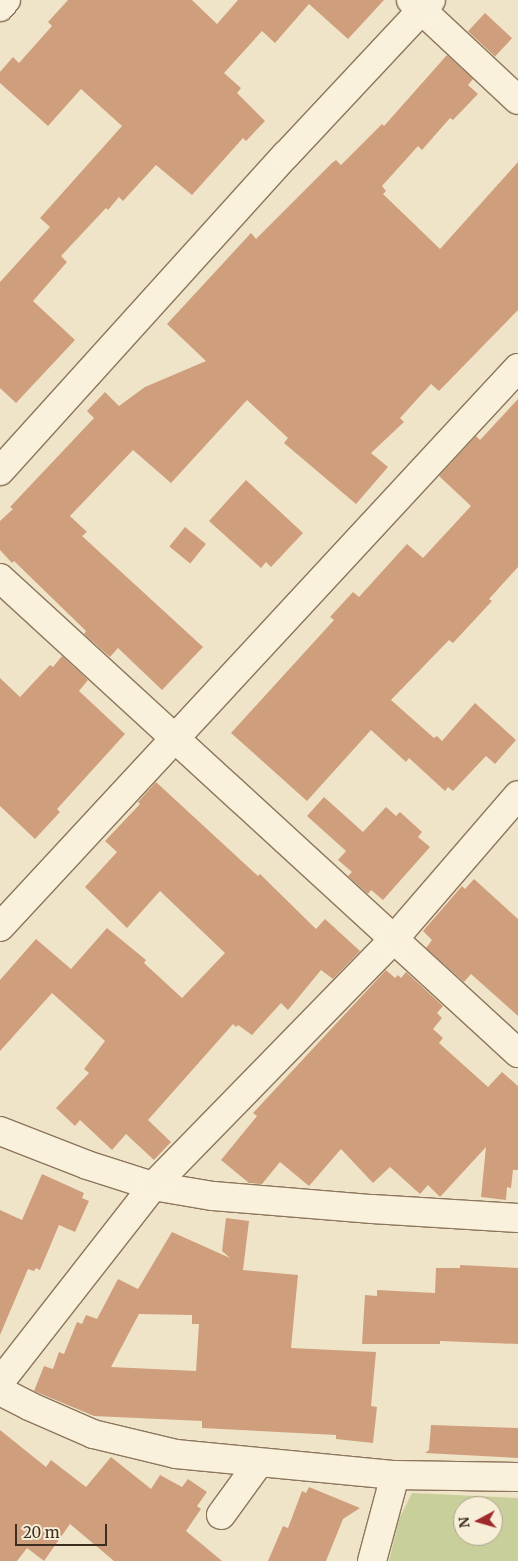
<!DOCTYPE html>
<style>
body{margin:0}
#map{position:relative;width:518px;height:1561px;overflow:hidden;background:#f0e4c8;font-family:Merriweather,serif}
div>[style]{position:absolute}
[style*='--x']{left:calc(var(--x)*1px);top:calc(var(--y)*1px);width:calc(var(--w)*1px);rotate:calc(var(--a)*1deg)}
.green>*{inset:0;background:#c9cf9b}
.building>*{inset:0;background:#cf9f7d;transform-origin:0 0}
.roads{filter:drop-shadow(1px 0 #8d765c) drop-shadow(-1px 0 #8d765c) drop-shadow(0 1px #8d765c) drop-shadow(0 -1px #8d765c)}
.minor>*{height:28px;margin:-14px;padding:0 14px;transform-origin:14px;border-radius:14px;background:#faf1dc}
span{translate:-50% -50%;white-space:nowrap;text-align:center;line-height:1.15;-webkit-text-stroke:5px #f7eed8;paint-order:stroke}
.north{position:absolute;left:453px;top:1496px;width:50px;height:50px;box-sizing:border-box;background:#f7eed8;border:1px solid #ada18e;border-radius:50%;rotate:264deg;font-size:14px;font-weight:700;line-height:20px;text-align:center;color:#3d2e20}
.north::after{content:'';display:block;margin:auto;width:18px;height:22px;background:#9e2a2b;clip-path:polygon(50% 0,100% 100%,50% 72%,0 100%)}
.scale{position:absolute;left:15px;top:1524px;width:92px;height:22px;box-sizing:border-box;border:2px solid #3d2e20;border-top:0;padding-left:6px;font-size:15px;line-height:18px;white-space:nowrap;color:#3d2e20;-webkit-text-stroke:4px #f7eed8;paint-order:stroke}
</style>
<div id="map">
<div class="green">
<i style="clip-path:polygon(evenodd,412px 1493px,518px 1498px,518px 1561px,389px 1561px,399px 1519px,412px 1493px,463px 1506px,493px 1506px,493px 1536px,463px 1536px,463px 1506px)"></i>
</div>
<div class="building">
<i style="clip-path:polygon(68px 0,192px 0,217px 24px,238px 0,384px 0,348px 39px,309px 4px,275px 43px,262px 31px,224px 73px,241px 88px,237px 93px,265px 121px,246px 141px,243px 138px,192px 195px,156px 165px,123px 201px,119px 197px,108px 210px,106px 208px,61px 256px,67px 262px,33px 301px,75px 340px,16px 403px,0 388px,0 282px,50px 227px,40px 218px,122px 126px,81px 89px,48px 126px,0 83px,0 72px,13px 57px,19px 63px,52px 26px,48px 22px)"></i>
<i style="left:485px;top:13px;width:37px;height:25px;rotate:43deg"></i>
<i style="clip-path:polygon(447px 55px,473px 79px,468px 85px,478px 94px,453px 120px,450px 118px,422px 150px,418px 146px,382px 186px,386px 191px,383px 194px,440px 249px,518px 162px,518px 310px,439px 391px,431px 384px,400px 418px,404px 422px,371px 453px,388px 467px,356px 504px,284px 443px,288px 438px,247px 400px,171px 483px,133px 450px,70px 516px,87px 532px,82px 536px,203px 647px,162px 690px,118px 648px,110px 657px,84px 634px,86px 631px,14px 561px,12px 563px,0 550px,0 521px,13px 509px,10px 507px,94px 418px,87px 411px,105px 392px,119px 406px,145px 387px,206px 361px,167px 324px,251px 233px,256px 239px,332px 163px,336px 160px,341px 165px,382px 124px,384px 126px)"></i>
<i style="clip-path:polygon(518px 399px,518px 567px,489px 599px,492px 601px,453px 643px,449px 640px,391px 700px,434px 738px,437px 736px,442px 741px,475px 703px,516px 740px,495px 764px,486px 756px,453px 791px,448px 787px,445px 791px,409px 758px,406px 762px,371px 730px,307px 801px,231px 733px,334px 620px,330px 617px,353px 592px,359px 597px,407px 544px,423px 558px,471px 506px,439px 476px,476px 436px,480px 440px)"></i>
<i style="clip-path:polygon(246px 480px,303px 533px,271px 567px,266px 562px,261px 568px,209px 521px)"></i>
<i style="left:185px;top:527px;width:27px;height:25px;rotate:39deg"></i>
<i style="clip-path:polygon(62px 656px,88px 680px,79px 691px,125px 734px,57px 809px,60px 812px,35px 839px,0 806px,0 678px,20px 697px,50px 665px,53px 667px)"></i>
<i style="clip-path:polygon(156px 782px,258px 876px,260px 874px,316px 929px,325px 919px,360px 951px,333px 979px,321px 970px,288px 1010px,281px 1003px,252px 1035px,238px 1025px,236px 1027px,233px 1024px,148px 1120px,171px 1142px,154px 1160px,126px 1134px,112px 1150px,80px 1120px,75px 1126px,56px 1108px,89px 1073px,84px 1069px,105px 1041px,52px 993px,0 1051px,0 980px,36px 939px,71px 969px,107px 928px,146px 960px,144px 963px,182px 998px,225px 953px,160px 891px,127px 928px,85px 887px,117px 852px,105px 841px,140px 804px,138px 802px)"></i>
<i style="clip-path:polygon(324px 797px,363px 832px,386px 807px,396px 816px,400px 812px,422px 832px,418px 837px,430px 847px,383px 900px,371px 890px,368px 894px,348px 876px,352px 872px,338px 860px,346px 851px,307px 816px)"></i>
<i style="clip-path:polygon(474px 879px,518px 919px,518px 1016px,471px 974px,464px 982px,426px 948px,432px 940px,423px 931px,462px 886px,465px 889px)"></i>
<i style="clip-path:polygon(386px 970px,395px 978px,398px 975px,401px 978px,406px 972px,443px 1006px,437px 1013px,442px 1018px,433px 1029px,443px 1038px,439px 1043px,488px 1087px,502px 1072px,518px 1086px,518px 1170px,513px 1170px,511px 1188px,507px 1187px,506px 1200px,481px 1197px,486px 1147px,440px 1197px,428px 1185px,420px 1194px,390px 1167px,373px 1183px,341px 1149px,309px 1186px,280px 1162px,262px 1184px,249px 1183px,221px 1160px,257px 1116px,253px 1113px)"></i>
<i style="clip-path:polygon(42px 1174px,84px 1193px,82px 1198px,89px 1201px,75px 1232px,59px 1225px,40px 1270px,36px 1268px,34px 1271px,28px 1269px,0 1335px,0 1210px,22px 1220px)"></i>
<i style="clip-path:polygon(evenodd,226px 1218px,249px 1221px,243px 1270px,298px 1275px,291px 1348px,376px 1352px,371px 1406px,377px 1407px,373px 1443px,336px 1439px,336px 1435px,202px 1428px,202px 1421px,94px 1416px,34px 1391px,44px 1366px,53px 1369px,59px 1352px,64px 1354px,77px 1322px,82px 1324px,86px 1315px,97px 1319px,118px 1279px,138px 1289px,172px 1232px,230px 1258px,222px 1251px,226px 1218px,139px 1314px,192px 1315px,192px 1324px,199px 1324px,196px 1371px,111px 1367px,139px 1314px)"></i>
<i style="clip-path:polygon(460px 1265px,518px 1268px,518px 1344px,440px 1341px,440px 1344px,362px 1344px,365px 1295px,377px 1296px,377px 1290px,435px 1293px,436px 1268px,460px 1268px)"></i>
<i style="clip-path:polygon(431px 1425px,518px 1428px,518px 1458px,425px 1453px,429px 1450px)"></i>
<i style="clip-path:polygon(0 1430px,46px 1467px,51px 1460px,86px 1487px,111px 1457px,151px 1489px,160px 1475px,182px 1487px,188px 1479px,207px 1492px,197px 1506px,201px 1509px,186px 1531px,222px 1561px,114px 1561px,70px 1524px,44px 1561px,27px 1548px,17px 1561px,0 1561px)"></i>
<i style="clip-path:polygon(309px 1487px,360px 1508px,343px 1519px,326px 1561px,268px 1561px,283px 1526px,288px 1528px,302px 1491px,306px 1493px)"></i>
</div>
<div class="roads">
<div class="minor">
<i style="--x:411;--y:0;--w:146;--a:43.1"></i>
<i style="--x:0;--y:7;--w:9;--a:-49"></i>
<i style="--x:0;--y:471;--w:426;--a:-47.9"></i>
<i style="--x:286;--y:155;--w:212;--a:-46.9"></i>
<i style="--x:0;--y:578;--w:703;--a:42.52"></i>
<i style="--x:0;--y:927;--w:762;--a:-47.18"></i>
<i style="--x:0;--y:1131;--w:93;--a:21.3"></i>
<i style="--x:87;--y:1165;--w:69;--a:17.7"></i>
<i style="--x:153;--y:1186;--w:61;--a:9.5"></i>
<i style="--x:213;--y:1196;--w:160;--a:4.7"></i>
<i style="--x:372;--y:1209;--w:146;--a:3.5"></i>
<i style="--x:0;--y:1382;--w:249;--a:-52"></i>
<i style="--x:153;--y:1186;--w:344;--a:-45.7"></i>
<i style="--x:393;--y:940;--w:191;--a:-49.2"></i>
<i style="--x:0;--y:1391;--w:33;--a:27"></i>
<i style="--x:29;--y:1406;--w:70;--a:23.6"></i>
<i style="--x:93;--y:1434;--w:85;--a:13.5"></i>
<i style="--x:176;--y:1454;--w:220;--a:5.5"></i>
<i style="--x:395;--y:1475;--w:123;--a:0.9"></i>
<i style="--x:221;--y:1515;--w:63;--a:-54"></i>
<i style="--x:372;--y:1561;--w:89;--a:-75"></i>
</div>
</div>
<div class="north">N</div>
<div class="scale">20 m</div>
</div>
